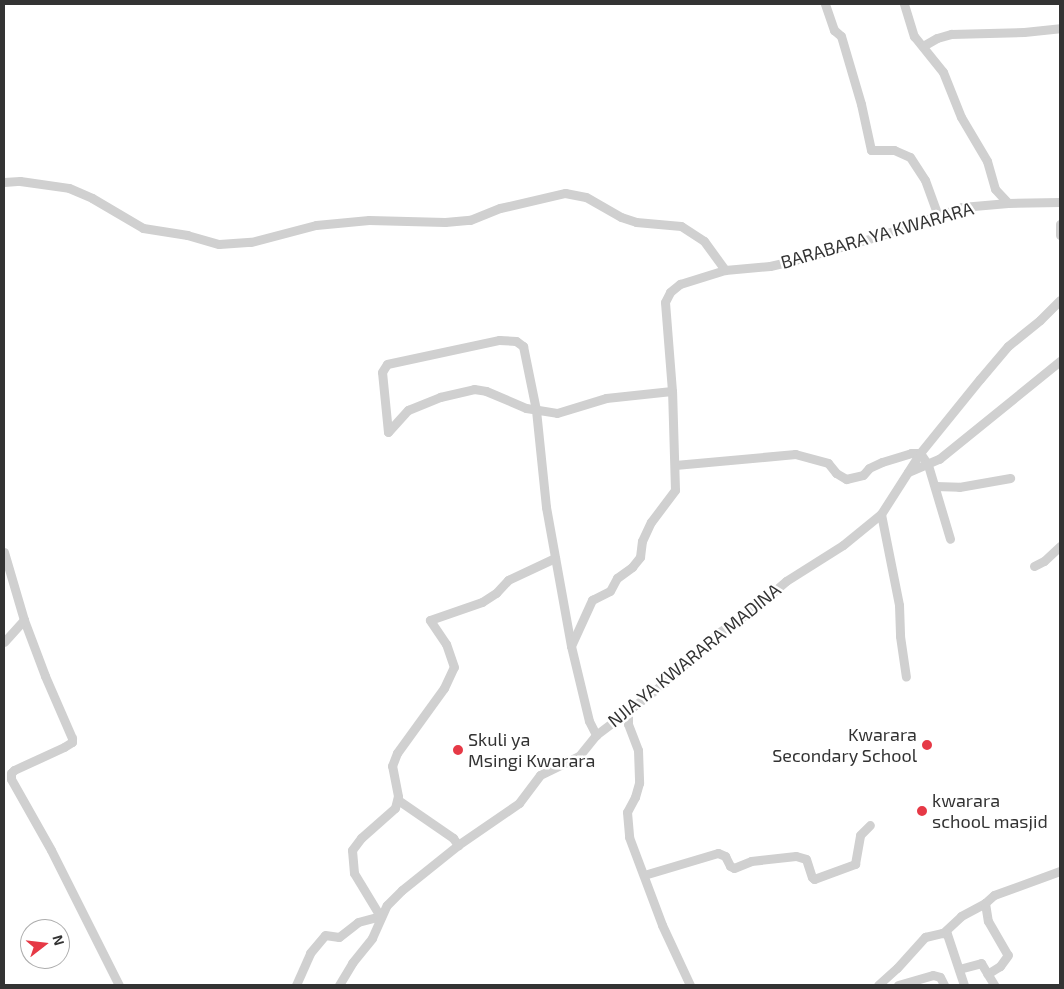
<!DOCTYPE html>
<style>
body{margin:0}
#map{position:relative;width:1064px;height:989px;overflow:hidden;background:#fff;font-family:"Exo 2",sans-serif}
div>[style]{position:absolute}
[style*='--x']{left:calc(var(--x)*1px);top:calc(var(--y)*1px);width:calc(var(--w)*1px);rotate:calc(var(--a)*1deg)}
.minor>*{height:9px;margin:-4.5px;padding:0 4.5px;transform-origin:4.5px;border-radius:4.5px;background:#d0d0d0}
.dots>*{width:14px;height:14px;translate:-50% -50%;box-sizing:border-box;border:2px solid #fff;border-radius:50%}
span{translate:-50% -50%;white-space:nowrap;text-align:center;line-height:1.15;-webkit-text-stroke:5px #fff;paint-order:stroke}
.street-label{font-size:18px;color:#333}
.poi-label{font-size:18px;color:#333}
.right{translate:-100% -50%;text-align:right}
.left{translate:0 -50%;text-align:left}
.frame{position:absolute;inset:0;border:5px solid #333;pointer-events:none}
.north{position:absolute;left:20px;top:919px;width:50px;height:50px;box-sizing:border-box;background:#fff;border:1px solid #adadad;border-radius:50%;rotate:74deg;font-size:14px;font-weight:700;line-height:20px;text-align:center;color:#333}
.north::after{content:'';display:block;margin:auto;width:18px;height:22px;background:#e63946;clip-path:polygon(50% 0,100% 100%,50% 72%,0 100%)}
</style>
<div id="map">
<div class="minor">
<i style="--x:825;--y:4;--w:28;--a:71"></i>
<i style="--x:834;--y:30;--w:9;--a:41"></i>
<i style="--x:841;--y:36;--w:71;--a:73.6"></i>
<i style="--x:861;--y:104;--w:47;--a:77.7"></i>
<i style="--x:871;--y:150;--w:23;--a:0"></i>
<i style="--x:894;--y:150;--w:17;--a:24"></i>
<i style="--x:910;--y:157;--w:27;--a:57"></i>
<i style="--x:925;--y:180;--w:38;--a:70"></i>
<i style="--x:904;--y:4;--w:34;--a:73"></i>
<i style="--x:914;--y:36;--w:46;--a:51.1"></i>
<i style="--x:943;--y:72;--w:48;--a:68.2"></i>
<i style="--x:961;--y:117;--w:51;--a:59.4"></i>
<i style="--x:987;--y:161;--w:29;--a:74"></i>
<i style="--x:995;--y:189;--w:19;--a:47"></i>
<i style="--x:923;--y:46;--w:16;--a:-30"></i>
<i style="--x:937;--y:38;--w:15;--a:-16"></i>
<i style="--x:951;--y:34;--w:73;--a:-1.6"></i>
<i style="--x:1024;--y:32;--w:36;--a:-6"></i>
<i style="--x:4;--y:182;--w:16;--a:-4"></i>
<i style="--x:20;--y:181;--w:49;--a:8.1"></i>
<i style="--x:69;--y:188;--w:25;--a:23"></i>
<i style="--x:92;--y:198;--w:59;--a:30.5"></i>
<i style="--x:143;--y:228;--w:45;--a:9"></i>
<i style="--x:187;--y:235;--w:33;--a:16"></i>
<i style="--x:219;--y:244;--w:32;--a:-4"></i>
<i style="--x:251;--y:242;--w:67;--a:-14.7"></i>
<i style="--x:316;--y:225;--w:53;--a:-5.4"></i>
<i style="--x:369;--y:220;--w:76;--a:1.5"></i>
<i style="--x:445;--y:222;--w:25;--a:-5"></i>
<i style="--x:470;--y:220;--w:32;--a:-22"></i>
<i style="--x:500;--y:208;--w:67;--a:-13"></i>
<i style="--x:565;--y:193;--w:21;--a:11"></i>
<i style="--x:586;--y:197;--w:40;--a:29.7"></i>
<i style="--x:621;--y:217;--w:16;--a:18"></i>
<i style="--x:636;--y:222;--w:45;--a:5.1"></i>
<i style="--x:681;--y:226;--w:27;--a:33"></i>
<i style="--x:704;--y:241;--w:36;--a:54"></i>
<i style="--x:1060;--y:224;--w:11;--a:90"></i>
<i style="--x:388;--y:432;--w:60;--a:-95.7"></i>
<i style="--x:382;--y:372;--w:9;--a:-58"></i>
<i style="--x:387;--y:364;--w:115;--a:-12.1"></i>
<i style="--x:499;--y:340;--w:17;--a:3"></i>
<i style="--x:516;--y:341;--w:9;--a:36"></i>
<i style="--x:523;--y:346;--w:65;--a:78.5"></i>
<i style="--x:536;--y:410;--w:98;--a:84.1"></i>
<i style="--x:546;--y:507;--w:141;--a:79.8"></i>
<i style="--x:571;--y:646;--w:77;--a:76.5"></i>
<i style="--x:589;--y:721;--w:16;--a:63"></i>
<i style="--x:388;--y:432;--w:30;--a:-48"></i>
<i style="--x:408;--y:410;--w:35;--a:-22"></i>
<i style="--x:440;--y:397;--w:35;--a:-13"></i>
<i style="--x:474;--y:389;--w:12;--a:9"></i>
<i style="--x:486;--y:391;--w:43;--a:23"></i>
<i style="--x:526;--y:408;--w:31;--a:9"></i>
<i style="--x:557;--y:413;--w:51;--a:-17"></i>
<i style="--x:606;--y:398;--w:66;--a:-6.1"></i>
<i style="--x:675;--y:465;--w:121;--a:-5.2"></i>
<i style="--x:795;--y:454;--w:34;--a:15"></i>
<i style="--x:828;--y:463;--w:13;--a:51"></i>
<i style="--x:836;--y:473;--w:12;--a:31"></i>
<i style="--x:846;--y:479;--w:17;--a:-13"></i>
<i style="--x:863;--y:475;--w:9;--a:-49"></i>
<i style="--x:869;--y:468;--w:14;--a:-25"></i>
<i style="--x:882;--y:462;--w:30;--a:-17"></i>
<i style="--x:911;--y:453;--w:9;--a:0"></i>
<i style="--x:920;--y:453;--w:14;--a:56"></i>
<i style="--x:928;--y:465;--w:77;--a:73.4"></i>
<i style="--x:908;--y:472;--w:34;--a:-23"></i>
<i style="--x:939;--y:459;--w:156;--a:-39"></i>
<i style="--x:935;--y:486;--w:24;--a:2"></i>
<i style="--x:959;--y:487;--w:52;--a:-10"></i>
<i style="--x:881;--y:514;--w:93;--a:78.8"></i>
<i style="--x:899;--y:605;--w:31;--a:88"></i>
<i style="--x:900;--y:636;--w:41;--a:81.7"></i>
<i style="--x:4;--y:552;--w:71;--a:73.6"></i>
<i style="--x:24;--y:620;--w:60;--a:69.4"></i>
<i style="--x:45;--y:676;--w:68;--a:66.5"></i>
<i style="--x:72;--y:738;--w:4;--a:90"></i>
<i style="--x:72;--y:742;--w:9;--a:148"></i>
<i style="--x:64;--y:747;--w:55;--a:155.3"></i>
<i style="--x:14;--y:770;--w:4;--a:135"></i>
<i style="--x:11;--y:773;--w:6;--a:90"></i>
<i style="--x:11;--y:779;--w:81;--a:60.6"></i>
<i style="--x:51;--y:850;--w:151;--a:63.3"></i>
<i style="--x:1034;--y:566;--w:11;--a:-27"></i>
<i style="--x:1044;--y:561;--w:22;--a:-43"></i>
<i style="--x:4;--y:642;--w:30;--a:-48"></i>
<i style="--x:571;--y:646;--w:51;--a:-65.5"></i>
<i style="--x:592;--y:600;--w:20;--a:-27"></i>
<i style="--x:610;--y:591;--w:15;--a:-62"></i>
<i style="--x:617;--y:578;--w:19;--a:-36"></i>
<i style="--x:632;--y:567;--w:13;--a:-51"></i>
<i style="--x:640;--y:557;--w:16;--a:-83"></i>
<i style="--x:642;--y:541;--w:21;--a:-65"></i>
<i style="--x:651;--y:522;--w:40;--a:-53"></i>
<i style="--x:675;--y:490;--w:99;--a:-91.7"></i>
<i style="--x:672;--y:391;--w:89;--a:-94.5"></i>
<i style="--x:665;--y:302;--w:11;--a:-63"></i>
<i style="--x:670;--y:292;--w:13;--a:-39"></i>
<i style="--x:680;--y:284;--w:47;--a:-17.3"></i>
<i style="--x:725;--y:270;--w:45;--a:-5.1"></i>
<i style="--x:770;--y:266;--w:26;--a:-13"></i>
<i style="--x:795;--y:260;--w:84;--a:-15.9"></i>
<i style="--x:876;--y:237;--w:91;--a:-19.2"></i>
<i style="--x:962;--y:207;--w:46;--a:-5"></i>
<i style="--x:1008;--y:203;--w:52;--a:-1.1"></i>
<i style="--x:628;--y:710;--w:14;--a:90"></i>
<i style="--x:628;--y:724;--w:28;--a:69"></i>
<i style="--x:638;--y:750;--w:33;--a:88"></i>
<i style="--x:639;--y:783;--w:15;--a:106"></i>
<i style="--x:635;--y:797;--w:17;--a:118"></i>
<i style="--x:627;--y:812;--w:25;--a:85"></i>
<i style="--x:629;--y:837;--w:94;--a:69.4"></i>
<i style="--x:662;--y:925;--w:66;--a:65"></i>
<i style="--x:398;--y:800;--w:67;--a:34.6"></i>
<i style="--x:453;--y:838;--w:9;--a:54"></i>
<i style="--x:644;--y:875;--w:77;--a:-16.6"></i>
<i style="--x:718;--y:853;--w:8;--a:23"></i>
<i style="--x:725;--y:856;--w:11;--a:63"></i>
<i style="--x:730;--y:866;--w:4;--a:27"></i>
<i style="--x:734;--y:868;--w:18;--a:-22"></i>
<i style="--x:751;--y:861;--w:45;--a:-6.3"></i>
<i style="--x:796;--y:856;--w:10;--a:17"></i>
<i style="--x:806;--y:859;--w:19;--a:72"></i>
<i style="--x:812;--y:877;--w:3;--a:45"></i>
<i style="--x:814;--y:879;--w:44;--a:-20.1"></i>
<i style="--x:855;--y:864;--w:29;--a:-80"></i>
<i style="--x:860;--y:835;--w:14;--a:-45"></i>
<i style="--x:985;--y:903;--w:18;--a:81"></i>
<i style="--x:988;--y:921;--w:39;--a:60"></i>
<i style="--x:1008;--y:955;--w:14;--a:126"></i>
<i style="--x:1000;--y:966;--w:15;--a:148"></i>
<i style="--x:942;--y:933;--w:5;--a:11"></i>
<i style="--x:947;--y:934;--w:54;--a:71.6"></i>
<i style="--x:959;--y:969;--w:23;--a:-15"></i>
<i style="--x:981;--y:963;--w:26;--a:59"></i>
<i style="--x:296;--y:985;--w:35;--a:-66"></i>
<i style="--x:310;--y:953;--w:23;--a:-50"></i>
<i style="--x:325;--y:935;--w:14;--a:8"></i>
<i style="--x:339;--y:937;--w:24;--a:-38"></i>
<i style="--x:358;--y:922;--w:23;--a:-15"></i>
<i style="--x:380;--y:916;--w:50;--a:-121.2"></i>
<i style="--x:354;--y:873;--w:23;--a:-95"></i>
<i style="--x:352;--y:850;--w:15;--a:-53"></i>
<i style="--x:361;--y:838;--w:45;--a:-41.4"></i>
<i style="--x:395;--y:808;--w:12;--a:-76"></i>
<i style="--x:398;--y:796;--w:31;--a:-101"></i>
<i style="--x:392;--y:766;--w:14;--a:-69"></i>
<i style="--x:397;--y:753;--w:80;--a:-54.1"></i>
<i style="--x:444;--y:688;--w:23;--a:-65"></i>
<i style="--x:454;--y:667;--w:24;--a:-109"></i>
<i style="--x:446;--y:644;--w:29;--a:-124"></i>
<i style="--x:430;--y:620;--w:55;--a:-19.1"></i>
<i style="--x:482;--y:602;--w:17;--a:-33"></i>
<i style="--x:496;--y:593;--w:18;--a:-47"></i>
<i style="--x:508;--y:580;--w:52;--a:-25.1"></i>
<i style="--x:339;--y:985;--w:26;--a:-59"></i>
<i style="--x:352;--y:963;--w:32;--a:-51"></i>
<i style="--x:372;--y:938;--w:36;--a:-66"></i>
<i style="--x:387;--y:905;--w:21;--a:-45"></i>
<i style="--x:402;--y:890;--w:72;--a:-38.8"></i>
<i style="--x:458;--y:845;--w:74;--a:-34.5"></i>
<i style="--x:519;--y:803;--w:35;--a:-53"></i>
<i style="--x:540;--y:775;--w:43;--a:-26"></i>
<i style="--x:579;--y:756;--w:27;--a:-51"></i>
<i style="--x:596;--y:735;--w:89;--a:-37.3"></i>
<i style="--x:667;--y:681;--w:70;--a:-43.3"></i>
<i style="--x:718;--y:633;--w:45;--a:-34"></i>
<i style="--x:755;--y:608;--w:41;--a:-41.1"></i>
<i style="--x:786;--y:581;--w:67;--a:-32.3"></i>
<i style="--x:843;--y:545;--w:49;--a:-39.2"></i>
<i style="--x:881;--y:514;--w:72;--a:-57.4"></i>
<i style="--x:920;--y:453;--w:95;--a:-51"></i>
<i style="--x:980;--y:379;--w:43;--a:-49.7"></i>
<i style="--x:1008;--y:346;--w:41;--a:-39.1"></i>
<i style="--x:1040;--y:320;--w:28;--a:-45"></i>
<i style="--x:878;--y:985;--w:25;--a:-42"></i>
<i style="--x:897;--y:968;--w:42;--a:-47.9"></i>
<i style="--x:925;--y:937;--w:18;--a:-13"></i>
<i style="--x:943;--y:933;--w:25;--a:-43"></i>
<i style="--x:961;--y:916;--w:27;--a:-28"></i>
<i style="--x:985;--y:903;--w:12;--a:-42"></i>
<i style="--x:994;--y:895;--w:70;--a:-20"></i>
<i style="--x:898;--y:985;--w:36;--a:-16"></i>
<i style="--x:933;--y:975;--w:7;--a:16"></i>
<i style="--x:940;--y:977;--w:9;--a:63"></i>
</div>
<div class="dots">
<i style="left:927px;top:745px;background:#e63946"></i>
<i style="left:458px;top:750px;background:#e63946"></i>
<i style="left:922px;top:811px;background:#e63946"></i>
</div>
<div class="street-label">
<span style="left:877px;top:235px;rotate:-16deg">BARABARA YA KWARARA</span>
<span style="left:694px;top:655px;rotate:-39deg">NJIA YA KWARARA MADINA</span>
</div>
<div class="poi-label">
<span class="right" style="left:917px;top:745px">Kwarara<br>Secondary School</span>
<span class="left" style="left:468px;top:750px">Skuli ya<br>Msingi Kwarara</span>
<span class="left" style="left:932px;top:811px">kwarara<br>schooL masjid</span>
</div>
<div class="frame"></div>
<div class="north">N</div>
</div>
